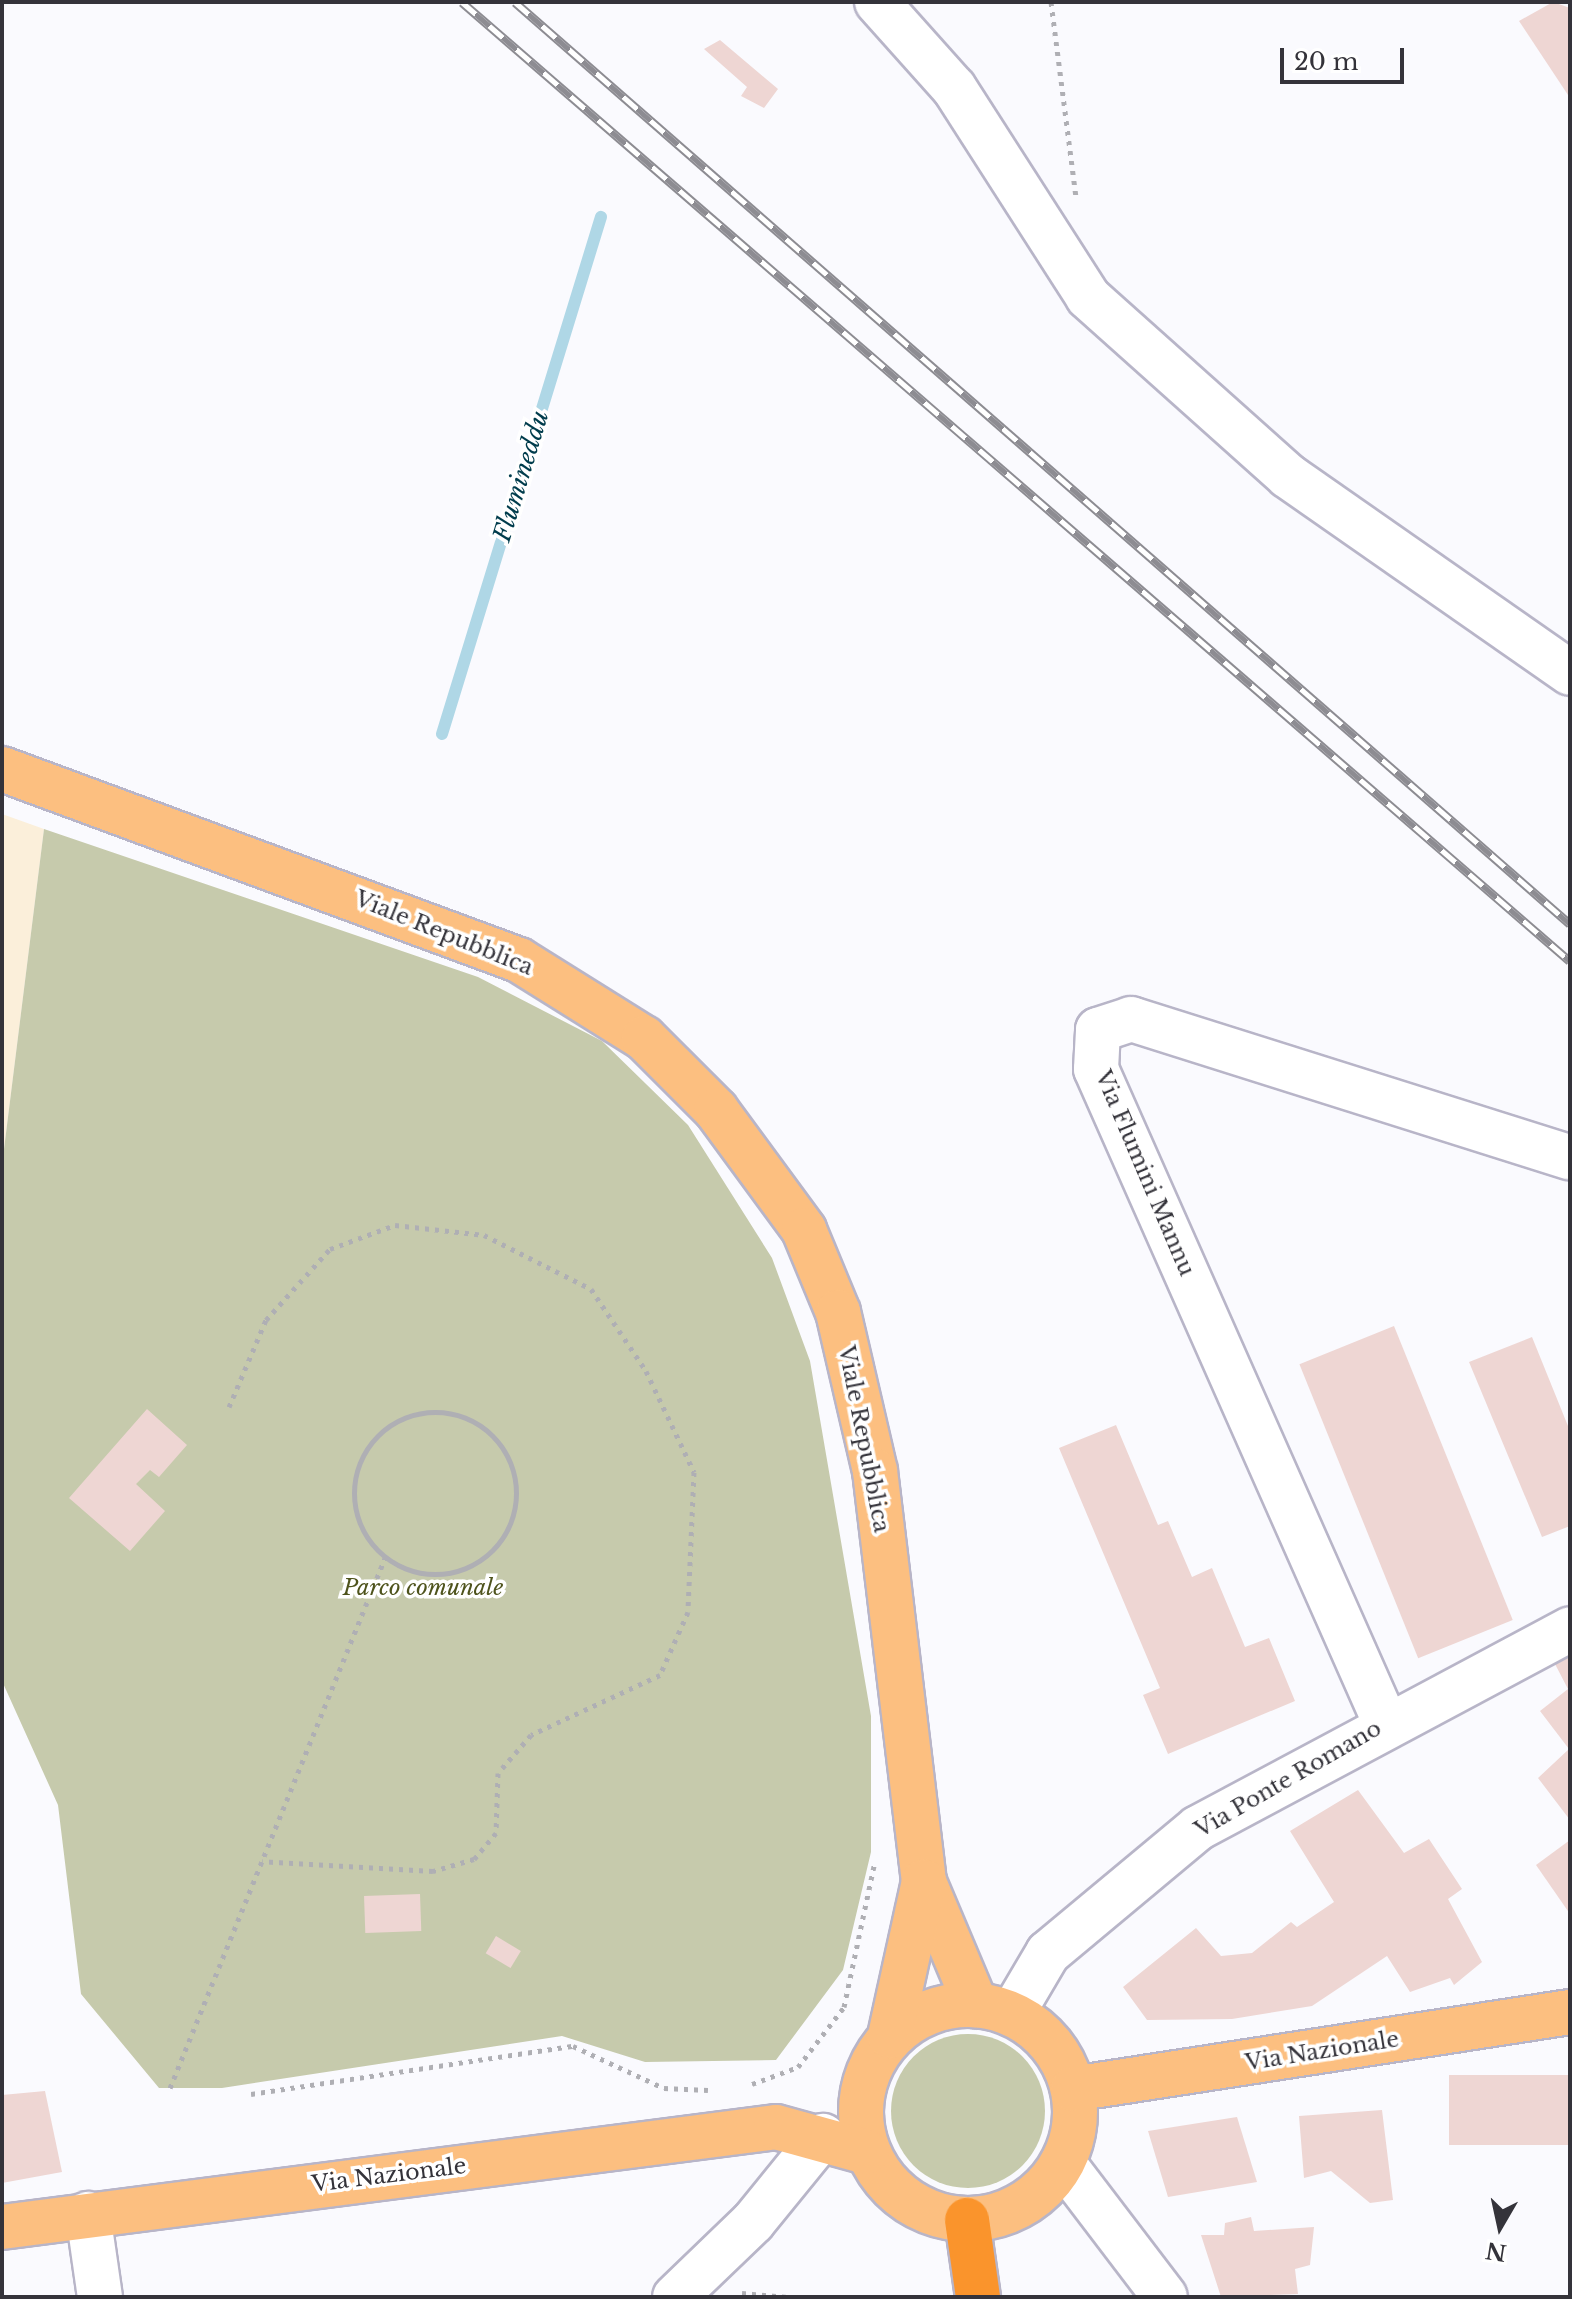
<!DOCTYPE html>
<style>
body{margin:0}
#map{position:relative;width:1572px;height:2299px;overflow:hidden;background:#fafafe;font-family:"Libre Baskerville",serif}
div>[style]{position:absolute}
[style*='--x']{left:calc(var(--x)*1px);top:calc(var(--y)*1px);width:calc(var(--w)*1px);rotate:calc(var(--a)*1deg)}
.education>*{inset:0;background:#fbefda}
.green>*{inset:0;background:#c6caac}
.round{border-radius:50%}
.stream>*{height:12px;margin:-6px;padding:0 6px;transform-origin:6px;border-radius:6px;background:#afd7e6}
.building>*{inset:0;background:#eed6d3;transform-origin:0 0}
.path>*{height:5px;margin-top:-2.5px;transform-origin:0;background:repeating-linear-gradient(90deg,#afafb4 0 4px,transparent 0 10px)}
.path>.ring{margin:-2.5px;padding:0;box-sizing:content-box;background:none;border:5px solid #afafb4;border-radius:50%}
.roads{filter:drop-shadow(2px 0 #b8b5c8) drop-shadow(-2px 0 #b8b5c8) drop-shadow(0 2px #b8b5c8) drop-shadow(0 -2px #b8b5c8)}
.minor>*{height:44px;margin:-22px;padding:0 22px;transform-origin:22px;border-radius:22px;background:#fff}
.major>*{height:44px;margin:-22px;padding:0 22px;transform-origin:22px;border-radius:22px;background:#fcbf80}
.major>.ring{margin:-22px;padding:0;box-sizing:content-box;background:none;border:44px solid #fcbf80;border-radius:50%}
.highway>*{height:44px;margin:-22px;padding:0 22px;transform-origin:22px;border-radius:22px;background:#fa942c}
.rail>*{height:9px;margin-top:-4.5px;transform-origin:0;background:repeating-linear-gradient(90deg,#fff 0 18px,#8d8c92 0 36px);box-sizing:border-box;border-block:2px solid #8d8c92}
span{translate:-50% -50%;white-space:nowrap;text-align:center;line-height:1.15;-webkit-text-stroke:7px #fff;paint-order:stroke}
.street-label{font-size:22px;color:#34333a}
.park-label{font-size:22px;color:#4e531c;font-style:italic}
.water-label{font-size:24px;color:#003c4c;font-style:italic}
.frame{position:absolute;inset:0;border:4px solid #34333a;pointer-events:none}
.north{position:absolute;left:1460px;top:2187px;width:80px;height:80px;-webkit-text-stroke:6px #fff;paint-order:stroke;rotate:189deg;font-size:22px;font-weight:700;line-height:32px;text-align:center;color:#34333a}
.north::after{content:'';display:block;margin:auto;width:28px;height:36px;background:#34333a;clip-path:polygon(50% 0,100% 100%,50% 72%,0 100%)}
.scale{position:absolute;left:1280px;top:48px;width:124px;height:36px;box-sizing:border-box;border:4px solid #34333a;border-top:0;padding-left:10px;font-size:24px;line-height:28px;white-space:nowrap;color:#34333a;-webkit-text-stroke:6px #fff;paint-order:stroke}
</style>
<div id="map">
<div class="education">
<i style="clip-path:polygon(2px 814px,44px 829px,2px 1165px)"></i>
</div>
<div class="green">
<i style="clip-path:polygon(44px 829px,478px 977px,602px 1041px,688px 1125px,772px 1258px,810px 1361px,871px 1716px,871px 1852px,843px 1970px,776px 2060px,645px 2062px,562px 2036px,222px 2088px,159px 2088px,81px 1994px,58px 1805px,2px 1681px,2px 1165px)"></i>
<i class="round" style="left:891px;top:2034px;width:154px;height:154px"></i>
</div>
<div class="stream">
<i style="--x:442;--y:734;--w:541;--a:-72.91"></i>
</div>
<div class="building">
<i style="clip-path:polygon(1553px 2px,1570px 8px,1570px 98px,1519px 21px)"></i>
<i style="clip-path:polygon(720px 40px,778px 89px,764px 108px,741px 96px,747px 87px,704px 49px)"></i>
<i style="left:1394px;top:1326px;width:317px;height:102px;rotate:68deg"></i>
<i style="clip-path:polygon(1532px 1337px,1570px 1431px,1570px 1526px,1542px 1537px,1469px 1362px)"></i>
<i style="clip-path:polygon(147px 1409px,187px 1445px,159px 1477px,150px 1470px,136px 1484px,165px 1511px,130px 1551px,69px 1498px)"></i>
<i style="clip-path:polygon(1116px 1425px,1158px 1525px,1168px 1521px,1192px 1577px,1212px 1568px,1245px 1647px,1269px 1638px,1295px 1701px,1168px 1754px,1143px 1695px,1160px 1688px,1059px 1448px)"></i>
<i style="clip-path:polygon(1570px 1657px,1570px 1820px,1538px 1778px,1569px 1749px,1540px 1711px,1568px 1689px,1555px 1664px)"></i>
<i style="clip-path:polygon(1358px 1790px,1404px 1853px,1429px 1839px,1462px 1889px,1448px 1899px,1482px 1962px,1454px 1985px,1450px 1978px,1410px 1992px,1387px 1956px,1312px 2006px,1232px 2019px,1147px 2020px,1123px 1987px,1196px 1928px,1221px 1956px,1252px 1953px,1291px 1922px,1297px 1927px,1334px 1902px,1290px 1831px)"></i>
<i style="clip-path:polygon(1570px 1840px,1570px 1914px,1536px 1865px)"></i>
<i style="left:420px;top:1894px;width:37px;height:56px;rotate:88deg"></i>
<i style="left:496px;top:1936px;width:29px;height:20px;rotate:31deg"></i>
<i style="left:1570px;top:2075px;width:70px;height:121px;rotate:90deg"></i>
<i style="clip-path:polygon(45px 2091px,62px 2172px,2px 2183px,2px 2095px)"></i>
<i style="clip-path:polygon(1382px 2110px,1393px 2200px,1370px 2203px,1331px 2171px,1304px 2178px,1299px 2116px)"></i>
<i style="clip-path:polygon(1237px 2117px,1257px 2182px,1168px 2197px,1148px 2131px)"></i>
<i style="clip-path:polygon(1251px 2217px,1254px 2231px,1314px 2227px,1310px 2265px,1295px 2269px,1298px 2294px,1221px 2297px,1201px 2235px,1224px 2235px,1225px 2223px)"></i>
</div>
<div class="path">
<i style="--x:1051;--y:2;--w:197;--a:82.7"></i>
<i style="--x:229;--y:1407;--w:95;--a:-67"></i>
<i style="--x:266;--y:1320;--w:96;--a:-48"></i>
<i style="--x:330;--y:1249;--w:69;--a:-20.3"></i>
<i style="--x:395;--y:1225;--w:90;--a:6.4"></i>
<i style="--x:484;--y:1235;--w:120;--a:26.8"></i>
<i style="--x:591;--y:1289;--w:99;--a:56.1"></i>
<i style="--x:646;--y:1371;--w:112;--a:64.6"></i>
<i style="--x:694;--y:1472;--w:140;--a:92.5"></i>
<i style="--x:688;--y:1612;--w:69;--a:114"></i>
<i style="--x:660;--y:1675;--w:142;--a:155.1"></i>
<i style="--x:531;--y:1735;--w:50;--a:131"></i>
<i style="--x:498;--y:1773;--w:60;--a:91.9"></i>
<i style="--x:496;--y:1833;--w:34;--a:130"></i>
<i style="--x:474;--y:1859;--w:43;--a:163.7"></i>
<i style="--x:433;--y:1871;--w:171;--a:-176.7"></i>
<i class="ring" style="left:354px;top:1412px;width:157px;height:157px"></i>
<i style="--x:752;--y:2084;--w:49;--a:-20.3"></i>
<i style="--x:798;--y:2067;--w:76;--a:-52.5"></i>
<i style="--x:844;--y:2007;--w:149;--a:-78"></i>
<i style="--x:170;--y:2088;--w:572;--a:-67.92"></i>
<i style="--x:251;--y:2094;--w:326;--a:-8.5"></i>
<i style="--x:573;--y:2046;--w:100;--a:24.8"></i>
<i style="--x:664;--y:2088;--w:44;--a:2.6"></i>
<i style="--x:742;--y:2293;--w:46;--a:5"></i>
</div>
<div class="roads">
<div class="minor">
<i style="--x:877;--y:2;--w:115;--a:48.2"></i>
<i style="--x:954;--y:88;--w:248;--a:57.3"></i>
<i style="--x:1088;--y:297;--w:268;--a:41.8"></i>
<i style="--x:1288;--y:476;--w:344;--a:34.9"></i>
<i style="--x:1385;--y:1722;--w:714;--a:-113.87"></i>
<i style="--x:1096;--y:1069;--w:39;--a:-87"></i>
<i style="--x:1098;--y:1030;--w:35;--a:-18"></i>
<i style="--x:1131;--y:1019;--w:460;--a:17.5"></i>
<i style="--x:1012;--y:2014;--w:71;--a:-59.5"></i>
<i style="--x:1048;--y:1953;--w:195;--a:-39.8"></i>
<i style="--x:1198;--y:1828;--w:422;--a:-28.1"></i>
<i style="--x:1063;--y:2163;--w:168;--a:52.7"></i>
<i style="--x:88;--y:2214;--w:84;--a:81.8"></i>
<i style="--x:675;--y:2297;--w:108;--a:-43.9"></i>
<i style="--x:753;--y:2222;--w:111;--a:-50.9"></i>
</div>
<div class="major">
<i style="--x:2;--y:769;--w:551;--a:20.28"></i>
<i style="--x:519;--y:960;--w:147;--a:32"></i>
<i style="--x:644;--y:1038;--w:102;--a:45"></i>
<i style="--x:716;--y:1110;--w:149;--a:53.7"></i>
<i style="--x:804;--y:1230;--w:89;--a:67.5"></i>
<i style="--x:838;--y:1312;--w:163;--a:76.9"></i>
<i style="--x:875;--y:1471;--w:414;--a:83.2"></i>
<i style="--x:924;--y:1882;--w:134;--a:67.1"></i>
<i class="ring" style="left:861px;top:2005px;width:170px;height:170px"></i>
<i style="--x:890;--y:2036;--w:158;--a:-77.6"></i>
<i style="--x:1073;--y:2089;--w:503;--a:-8.81"></i>
<i style="--x:2;--y:2227;--w:780;--a:-7.36"></i>
<i style="--x:776;--y:2127;--w:94;--a:15.4"></i>
</div>
<div class="highway">
<i style="--x:967;--y:2220;--w:78;--a:81.9"></i>
</div>
</div>
<div class="rail">
<i style="--x:462;--y:2;--w:1465;--a:40.88"></i>
<i style="--x:515;--y:2;--w:1401;--a:41.15"></i>
</div>
<div class="street-label">
<span style="left:444px;top:933px;rotate:22deg">Viale Repubblica</span>
<span style="left:1145px;top:1173px;rotate:67deg">Via Flumini Mannu</span>
<span style="left:864px;top:1439px;rotate:79deg">Viale Repubblica</span>
<span style="left:1288px;top:1779px;rotate:-30deg">Via Ponte Romano</span>
<span style="left:1322px;top:2051px;rotate:-9deg">Via Nazionale</span>
<span style="left:389px;top:2175px;rotate:-7deg">Via Nazionale</span>
</div>
<div class="park-label">
<span style="left:423px;top:1588px">Parco comunale</span>
</div>
<div class="water-label">
<span style="left:521px;top:476px;rotate:-73deg">Flumineddu</span>
</div>
<div class="frame"></div>
<div class="north">N</div>
<div class="scale">20 m</div>
</div>
